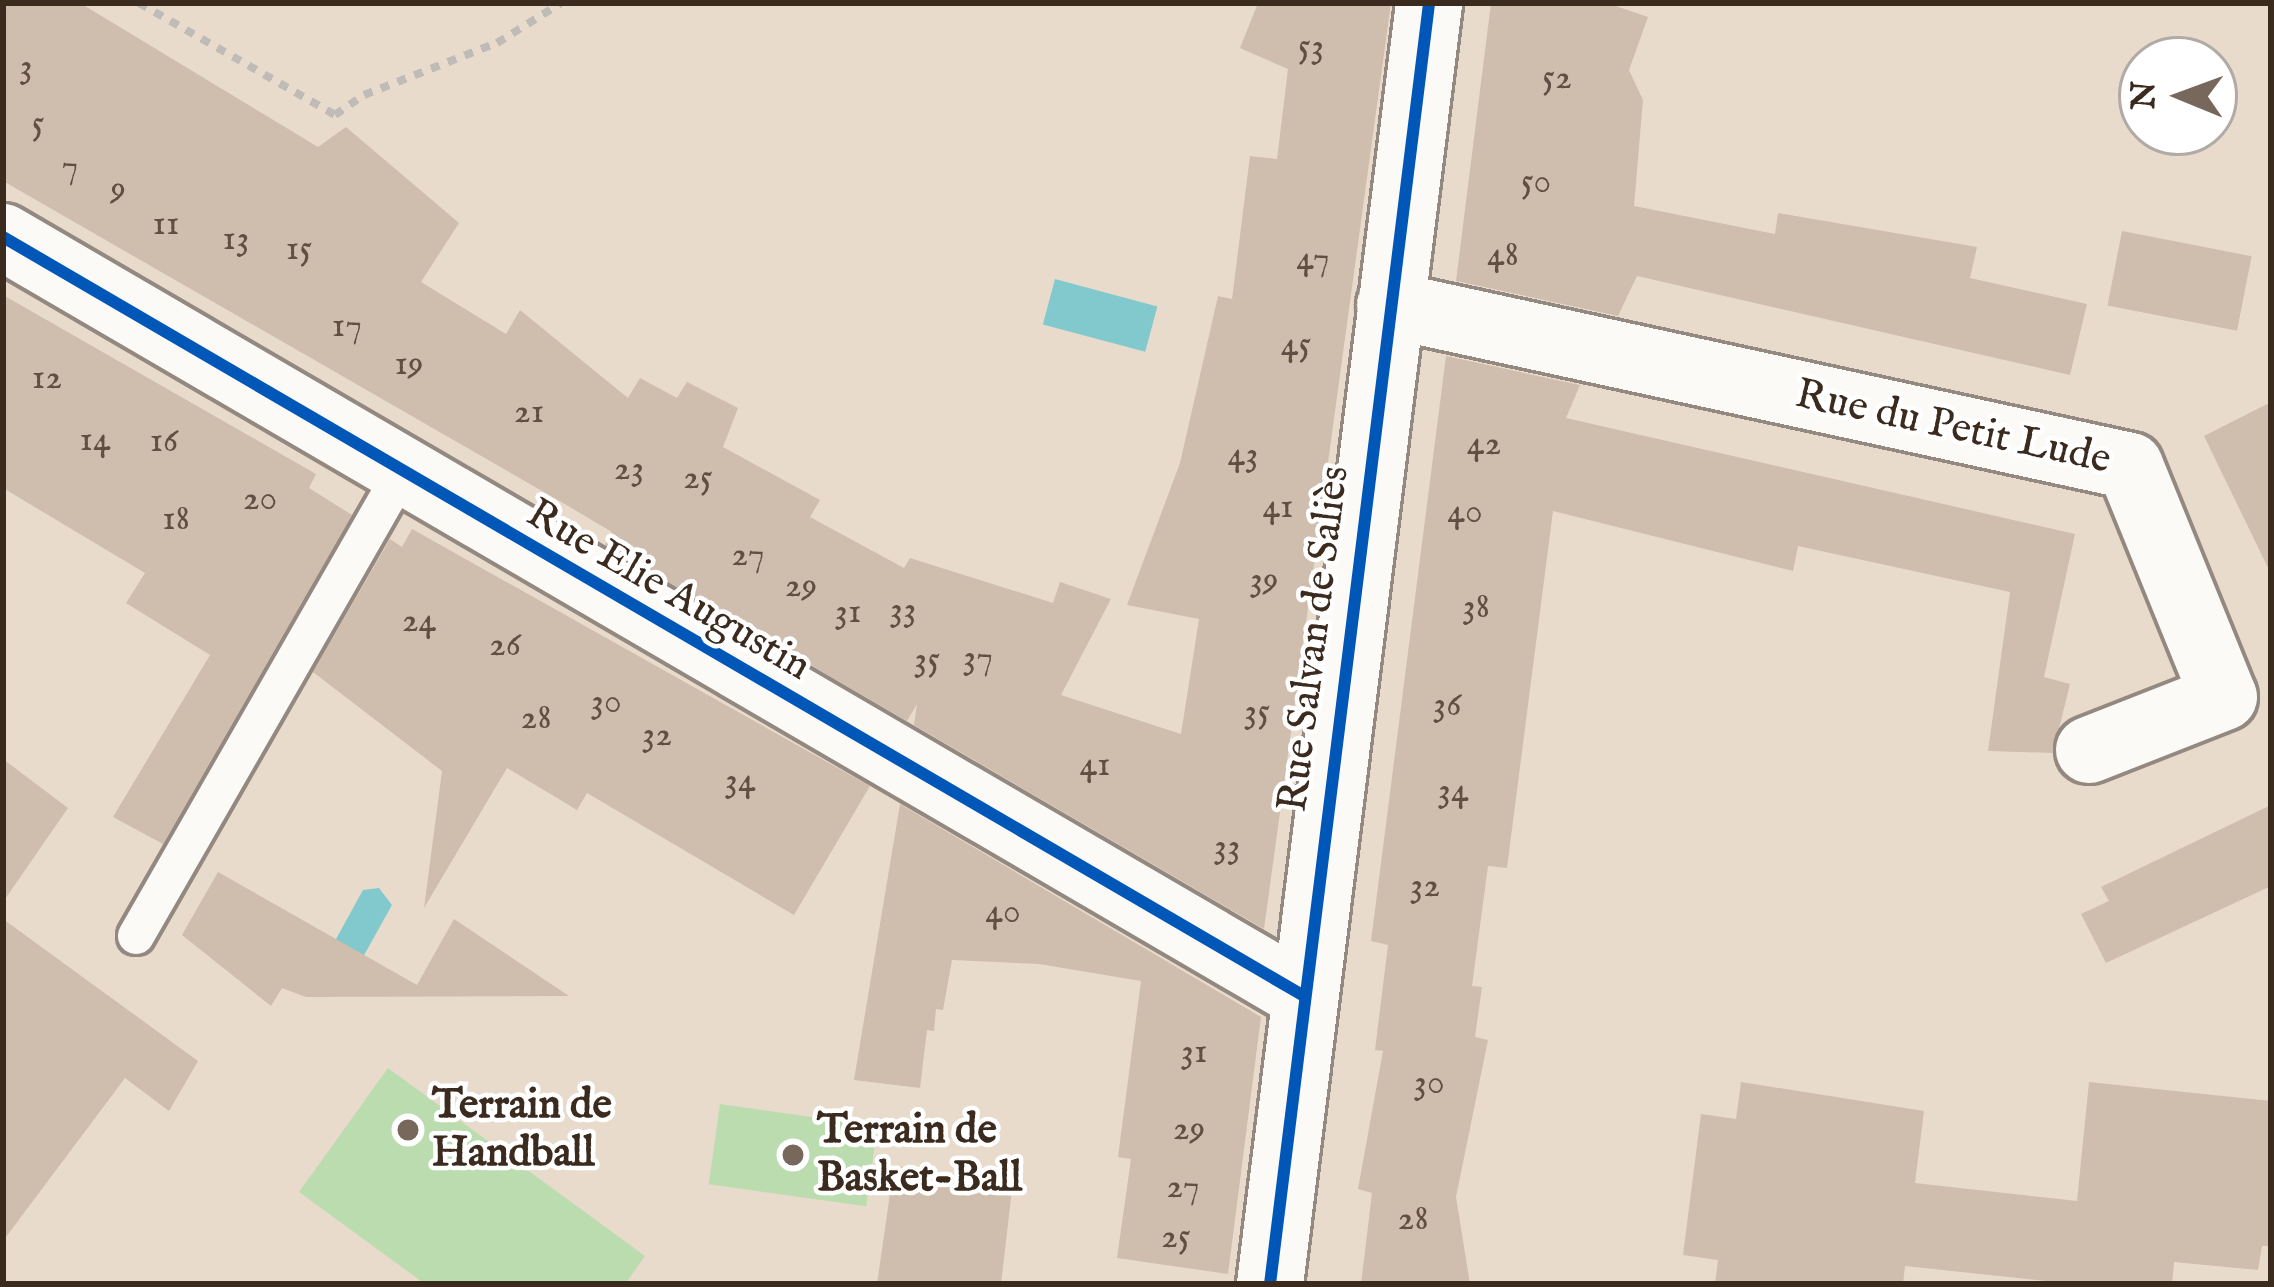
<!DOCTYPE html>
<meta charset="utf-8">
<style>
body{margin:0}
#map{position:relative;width:2274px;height:1287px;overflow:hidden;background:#e9dbcc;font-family:"IM FELL English",serif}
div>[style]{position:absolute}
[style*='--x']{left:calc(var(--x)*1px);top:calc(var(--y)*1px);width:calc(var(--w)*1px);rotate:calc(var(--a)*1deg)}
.green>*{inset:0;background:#badcaf;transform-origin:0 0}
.water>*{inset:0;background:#81c9cc;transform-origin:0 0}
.building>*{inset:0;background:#cfbdad;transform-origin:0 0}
.path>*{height:8px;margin-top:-4px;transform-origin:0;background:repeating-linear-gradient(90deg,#bfbbb7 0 9px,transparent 0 18px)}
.roads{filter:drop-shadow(3px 0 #938980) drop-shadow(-3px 0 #938980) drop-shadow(0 3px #938980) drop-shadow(0 -3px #938980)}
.lane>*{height:36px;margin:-18px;padding:0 18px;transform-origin:18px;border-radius:18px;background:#fcfaf7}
.street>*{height:66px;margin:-33px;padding:0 33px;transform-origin:33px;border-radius:33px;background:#fcfaf7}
.cycleway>*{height:12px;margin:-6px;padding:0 6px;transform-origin:6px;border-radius:6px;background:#0057b8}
.dots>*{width:33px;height:33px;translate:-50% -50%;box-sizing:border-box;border:6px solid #fff;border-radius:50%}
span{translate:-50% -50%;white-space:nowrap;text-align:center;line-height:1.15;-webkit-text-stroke:9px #fff;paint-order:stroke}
.number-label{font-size:36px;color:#604f42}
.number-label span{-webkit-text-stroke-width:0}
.street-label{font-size:42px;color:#3b2a1e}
.poi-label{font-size:42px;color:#3b2a1e;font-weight:700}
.left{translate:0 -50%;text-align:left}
.frame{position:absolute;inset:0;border:6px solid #3b2a1e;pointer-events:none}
.north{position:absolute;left:2118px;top:36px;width:120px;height:120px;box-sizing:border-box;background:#fff;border:3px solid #b1aaa5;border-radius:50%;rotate:271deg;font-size:33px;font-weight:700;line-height:48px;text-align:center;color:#3b2a1e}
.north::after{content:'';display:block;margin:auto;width:42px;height:54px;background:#78685b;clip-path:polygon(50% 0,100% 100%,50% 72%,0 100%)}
</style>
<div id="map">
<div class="green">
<i style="clip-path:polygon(388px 1068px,645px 1256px,625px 1284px,425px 1284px,299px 1192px)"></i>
<i style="left:720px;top:1104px;width:159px;height:81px;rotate:8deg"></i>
</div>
<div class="water">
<i style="left:1055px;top:279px;width:106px;height:47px;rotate:15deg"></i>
<i style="clip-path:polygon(379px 888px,392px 905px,353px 975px,325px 959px,363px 890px)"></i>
</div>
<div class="building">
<i style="clip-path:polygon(3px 3px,80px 3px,318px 147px,346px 127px,459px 223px,421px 282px,506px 334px,520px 310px,628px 398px,640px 378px,677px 398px,687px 382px,738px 408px,723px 447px,820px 500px,810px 517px,904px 568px,910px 558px,1053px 603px,1060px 582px,1111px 599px,1061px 695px,1181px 734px,1199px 619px,1127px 605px,1180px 463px,1218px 296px,1232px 299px,1250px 156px,1277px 159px,1288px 69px,1240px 48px,1258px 3px,1391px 3px,1264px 929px,914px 725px,917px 704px,907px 721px,605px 545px,612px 532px,563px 503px,3px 181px)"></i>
<i style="clip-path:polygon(1491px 3px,1607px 3px,1648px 17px,1629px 70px,1643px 100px,1634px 206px,1775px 234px,1778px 213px,1977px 247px,1970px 278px,2087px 304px,2070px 375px,1637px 276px,1618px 316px,1456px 281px)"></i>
<i style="left:2122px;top:231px;width:132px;height:76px;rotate:11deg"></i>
<i style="clip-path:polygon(3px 295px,316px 474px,309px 488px,352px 515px,163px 844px,113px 817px,210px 655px,126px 603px,145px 573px,3px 488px)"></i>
<i style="clip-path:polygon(1446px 356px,1580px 385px,1566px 418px,2075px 534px,2044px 677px,2070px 684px,2053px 753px,1988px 751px,2010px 592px,1798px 546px,1793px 571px,1553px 511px,1507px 868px,1488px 866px,1472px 986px,1482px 987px,1475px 1037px,1488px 1040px,1456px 1197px,1470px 1284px,1361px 1284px,1372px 1193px,1358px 1189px,1383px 1051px,1375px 1050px,1388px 945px,1371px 941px)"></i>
<i style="clip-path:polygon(2271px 402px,2271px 574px,2204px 436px)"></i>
<i style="clip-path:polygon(412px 529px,870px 786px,794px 915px,587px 793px,577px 810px,507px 768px,424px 908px,442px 771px,313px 672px,390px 539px,402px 547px)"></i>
<i style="clip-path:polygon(3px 759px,68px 808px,3px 902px)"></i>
<i style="clip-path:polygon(900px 804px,1261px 1017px,1228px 1274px,1117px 1258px,1131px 1159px,1118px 1157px,1141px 981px,1039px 964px,952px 960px,943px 1010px,936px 1009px,934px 1031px,927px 1030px,920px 1088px,854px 1080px)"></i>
<i style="clip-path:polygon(2271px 805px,2271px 886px,2106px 963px,2081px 914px,2109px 901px,2101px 887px)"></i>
<i style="clip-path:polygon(218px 872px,417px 985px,454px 919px,569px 996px,306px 997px,282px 988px,271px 1006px,182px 935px)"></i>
<i style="clip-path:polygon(3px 919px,198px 1061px,169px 1111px,125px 1078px,3px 1241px)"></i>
<i style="clip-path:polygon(1741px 1082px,1924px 1111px,1915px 1183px,2077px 1201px,2089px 1082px,2271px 1101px,2271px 1246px,2262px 1246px,2258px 1270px,2174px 1262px,2172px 1284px,2074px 1284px,1905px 1266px,1903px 1284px,1715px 1284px,1718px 1260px,1683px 1255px,1701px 1114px,1736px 1119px)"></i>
<i style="clip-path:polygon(894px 1166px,1013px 1181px,1001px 1284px,877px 1284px)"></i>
</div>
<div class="path">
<i style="--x:139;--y:3;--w:226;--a:29.7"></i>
<i style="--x:335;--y:115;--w:35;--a:-35"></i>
<i style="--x:364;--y:95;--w:143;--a:-21.4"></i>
<i style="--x:497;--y:43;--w:75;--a:-32"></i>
</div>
<div class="roads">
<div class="lane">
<i style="--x:136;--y:936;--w:533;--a:-60.16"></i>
</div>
<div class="street">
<i style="--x:3;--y:237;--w:1506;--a:30.26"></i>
<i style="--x:1390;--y:305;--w:757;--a:12.27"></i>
<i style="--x:2130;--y:466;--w:249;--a:67.9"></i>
<i style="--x:2224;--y:697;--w:145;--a:158.6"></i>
<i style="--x:1270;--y:1284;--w:1291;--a:-82.92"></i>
</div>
</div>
<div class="cycleway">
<i style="--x:3;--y:237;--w:1506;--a:30.26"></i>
<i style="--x:1270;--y:1284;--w:1291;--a:-82.92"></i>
</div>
<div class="dots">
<i style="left:408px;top:1130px;background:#78685b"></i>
<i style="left:793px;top:1155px;background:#78685b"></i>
</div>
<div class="number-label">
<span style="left:1311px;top:48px">53</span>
<span style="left:26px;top:68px">3</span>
<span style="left:1557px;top:79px">52</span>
<span style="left:38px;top:125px">5</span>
<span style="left:70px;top:168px">7</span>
<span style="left:1536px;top:183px">50</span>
<span style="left:118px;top:190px">9</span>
<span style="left:166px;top:225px">11</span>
<span style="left:236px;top:240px">13</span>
<span style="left:299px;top:250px">15</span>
<span style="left:1503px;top:256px">48</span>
<span style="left:1313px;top:260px">47</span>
<span style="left:347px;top:327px">17</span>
<span style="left:1296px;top:346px">45</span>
<span style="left:409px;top:365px">19</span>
<span style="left:47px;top:379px">12</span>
<span style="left:529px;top:413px">21</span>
<span style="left:95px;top:441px">14</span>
<span style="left:164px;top:442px">16</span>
<span style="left:1484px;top:445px">42</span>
<span style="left:1243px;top:456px">43</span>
<span style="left:629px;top:470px">23</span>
<span style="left:698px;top:479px">25</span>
<span style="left:260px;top:500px">20</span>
<span style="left:1278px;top:508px">41</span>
<span style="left:1465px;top:513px">40</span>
<span style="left:176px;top:520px">18</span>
<span style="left:748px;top:556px">27</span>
<span style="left:1264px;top:581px">39</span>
<span style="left:801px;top:587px">29</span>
<span style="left:1476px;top:608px">38</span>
<span style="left:903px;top:611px">33</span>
<span style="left:848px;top:613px">31</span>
<span style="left:419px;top:622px">24</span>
<span style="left:505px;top:646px">26</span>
<span style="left:978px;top:659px">37</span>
<span style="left:927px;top:661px">35</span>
<span style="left:606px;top:703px">30</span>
<span style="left:1447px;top:706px">36</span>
<span style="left:1257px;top:713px">35</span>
<span style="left:536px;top:719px">28</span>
<span style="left:657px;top:736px">32</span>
<span style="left:1095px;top:766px">41</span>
<span style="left:740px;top:782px">34</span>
<span style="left:1453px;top:792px">34</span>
<span style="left:1227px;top:848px">33</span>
<span style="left:1425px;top:887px">32</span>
<span style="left:1003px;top:913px">40</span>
<span style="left:1194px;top:1053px">31</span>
<span style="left:1429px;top:1084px">30</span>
<span style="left:1189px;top:1130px">29</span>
<span style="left:1183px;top:1188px">27</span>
<span style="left:1413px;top:1220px">28</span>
<span style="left:1176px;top:1238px">25</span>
</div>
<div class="street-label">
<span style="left:1953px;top:428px;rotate:12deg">Rue du Petit Lude</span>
<span style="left:668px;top:591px;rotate:30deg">Rue Elie Augustin</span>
<span style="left:1315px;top:639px;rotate:-83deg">Rue Salvan de Saliès</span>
</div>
<div class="poi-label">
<span class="left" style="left:432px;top:1130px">Terrain de<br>Handball</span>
<span class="left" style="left:817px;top:1155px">Terrain de<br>Basket-Ball</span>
</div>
<div class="frame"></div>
<div class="north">N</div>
</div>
